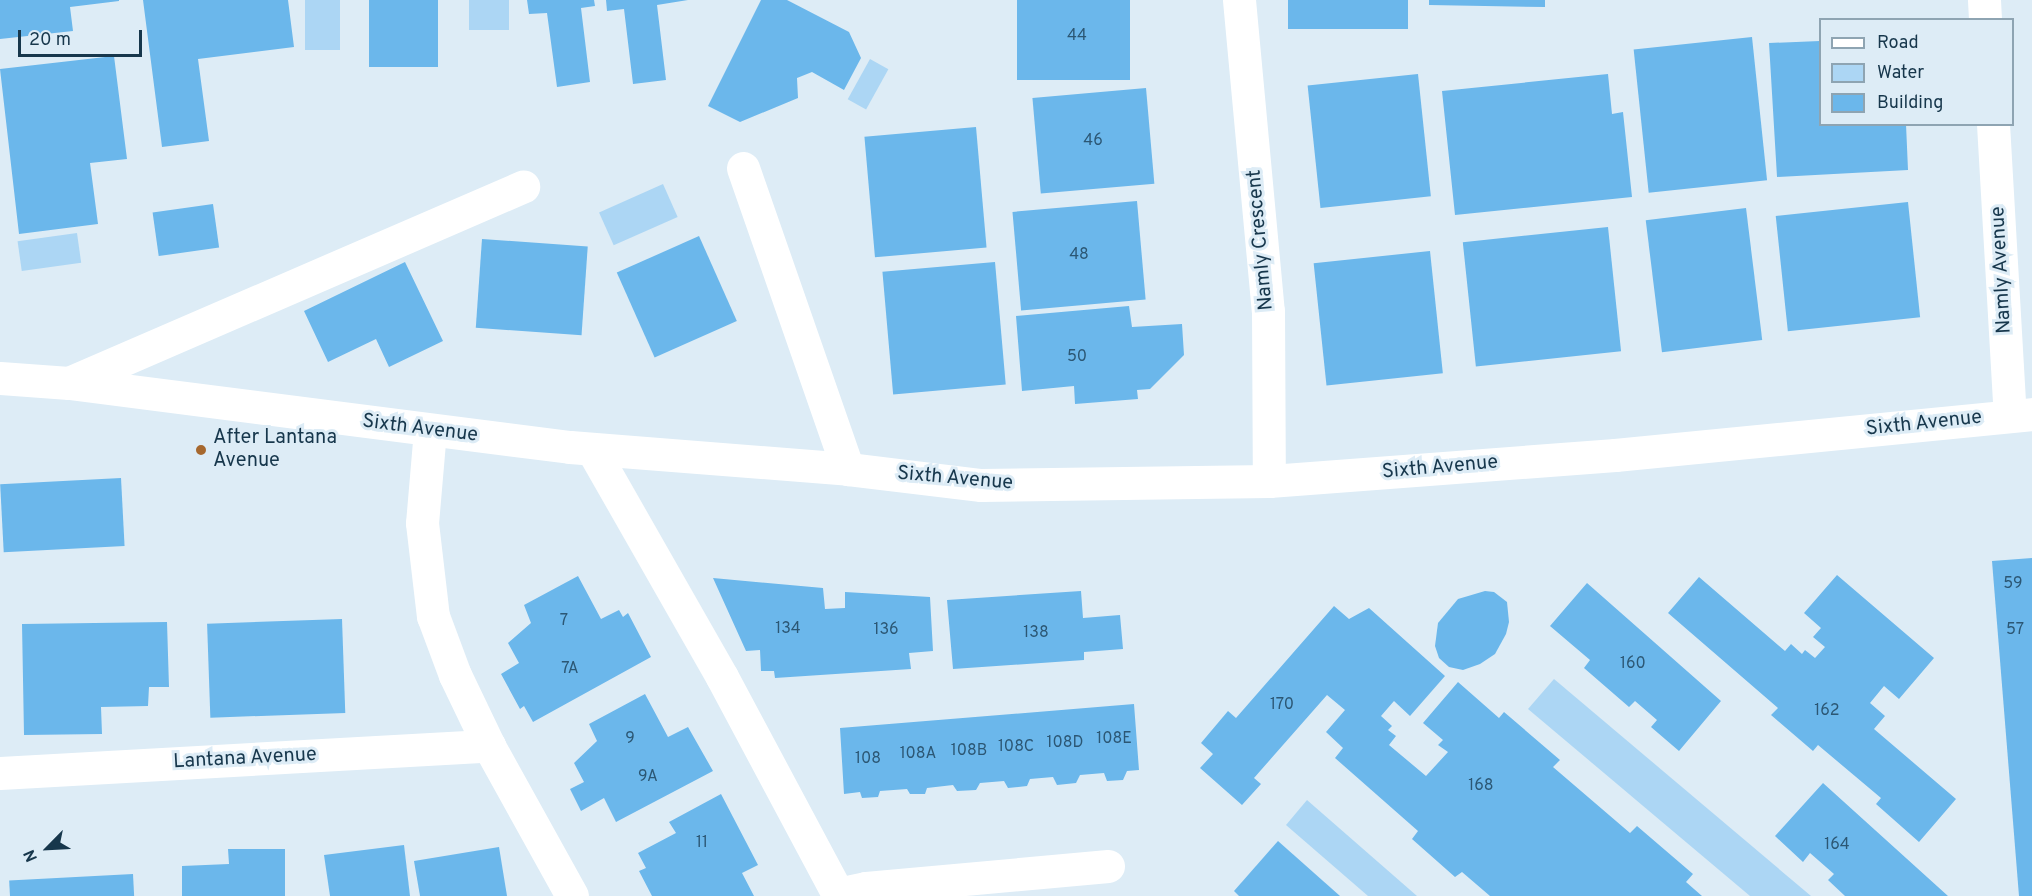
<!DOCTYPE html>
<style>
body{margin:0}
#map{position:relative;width:2032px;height:896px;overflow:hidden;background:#ddecf6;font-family:Overpass,sans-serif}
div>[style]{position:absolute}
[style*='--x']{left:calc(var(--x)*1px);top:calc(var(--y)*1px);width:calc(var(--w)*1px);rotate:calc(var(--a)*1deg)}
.water>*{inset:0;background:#acd6f4;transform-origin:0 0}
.building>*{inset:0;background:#6bb7eb;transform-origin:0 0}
.minor>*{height:33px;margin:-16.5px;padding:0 16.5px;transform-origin:16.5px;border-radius:16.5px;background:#fff}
.major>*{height:33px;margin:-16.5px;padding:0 16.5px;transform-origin:16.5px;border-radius:16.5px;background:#fff}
.dots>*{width:16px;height:16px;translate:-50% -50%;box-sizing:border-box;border:3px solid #ddecf6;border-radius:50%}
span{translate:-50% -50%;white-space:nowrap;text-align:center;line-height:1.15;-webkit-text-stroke:6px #ddecf6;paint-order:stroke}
.number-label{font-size:16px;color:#2c5774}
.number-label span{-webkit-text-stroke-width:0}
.street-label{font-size:20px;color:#17374c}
.poi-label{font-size:20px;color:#17374c}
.left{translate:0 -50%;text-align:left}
.legend{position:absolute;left:1819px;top:18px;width:195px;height:108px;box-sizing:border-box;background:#ddecf6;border:2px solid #8ea4b2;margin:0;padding:8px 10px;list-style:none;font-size:18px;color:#17374c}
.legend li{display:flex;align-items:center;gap:12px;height:30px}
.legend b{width:30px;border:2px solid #8ea4b2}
.north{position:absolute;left:18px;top:818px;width:60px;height:60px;-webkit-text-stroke:4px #ddecf6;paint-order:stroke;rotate:246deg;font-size:16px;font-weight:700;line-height:24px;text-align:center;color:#17374c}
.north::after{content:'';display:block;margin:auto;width:21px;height:27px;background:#17374c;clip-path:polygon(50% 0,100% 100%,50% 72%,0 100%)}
.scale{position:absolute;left:18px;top:30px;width:124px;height:27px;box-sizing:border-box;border:3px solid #17374c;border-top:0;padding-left:8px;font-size:18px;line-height:21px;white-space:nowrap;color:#17374c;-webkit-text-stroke:4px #ddecf6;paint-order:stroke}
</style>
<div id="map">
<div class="water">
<i style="left:305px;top:0;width:35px;height:50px"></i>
<i style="left:469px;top:0;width:40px;height:30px"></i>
<i style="left:870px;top:59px;width:21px;height:46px;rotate:29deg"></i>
<i style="left:663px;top:184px;width:36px;height:70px;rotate:66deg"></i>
<i style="left:77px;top:233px;width:30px;height:60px;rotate:82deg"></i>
<i style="clip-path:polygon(1554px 679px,1811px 896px,1750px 896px,1528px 709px)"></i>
<i style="clip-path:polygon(1307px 800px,1417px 896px,1368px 896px,1286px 825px)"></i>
</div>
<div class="building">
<i style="clip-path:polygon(0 0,119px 0,119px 1px,70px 7px,73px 31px,0 39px)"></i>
<i style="clip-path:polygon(143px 0,288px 0,294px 47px,198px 59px,209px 141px,162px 147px)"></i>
<i style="left:369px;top:0;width:69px;height:67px"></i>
<i style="clip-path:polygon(527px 0,594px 0,595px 6px,581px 8px,590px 82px,557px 87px,547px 13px,529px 14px)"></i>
<i style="clip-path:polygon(606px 0,688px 0,657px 5px,666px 80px,633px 84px,624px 9px,607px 11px)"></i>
<i style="clip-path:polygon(761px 0,787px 0,849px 32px,861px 58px,844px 90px,812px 72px,797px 78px,798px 98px,740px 122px,708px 106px)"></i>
<i style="left:1017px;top:0;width:113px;height:80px"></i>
<i style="left:1288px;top:0;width:120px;height:29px"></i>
<i style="clip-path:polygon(1429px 0,1545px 0,1545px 7px,1429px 5px)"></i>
<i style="left:1752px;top:37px;width:144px;height:119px;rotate:84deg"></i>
<i style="clip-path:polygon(1820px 41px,1820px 124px,1906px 124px,1908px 170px,1777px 177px,1769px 43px)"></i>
<i style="clip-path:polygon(114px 56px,127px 159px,90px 163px,98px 224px,19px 234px,0 69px)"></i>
<i style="left:1418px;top:74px;width:123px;height:111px;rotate:84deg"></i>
<i style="clip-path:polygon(1608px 74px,1612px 114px,1623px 112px,1632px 197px,1455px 215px,1442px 91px)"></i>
<i style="left:1146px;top:88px;width:96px;height:114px;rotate:85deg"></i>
<i style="left:976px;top:127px;width:121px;height:112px;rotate:85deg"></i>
<i style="left:1137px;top:201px;width:99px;height:125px;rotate:85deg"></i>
<i style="left:1908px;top:202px;width:116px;height:133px;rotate:84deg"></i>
<i style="left:213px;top:204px;width:44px;height:61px;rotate:82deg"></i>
<i style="left:1746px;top:208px;width:133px;height:101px;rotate:83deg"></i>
<i style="left:1608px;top:227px;width:125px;height:146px;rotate:84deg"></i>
<i style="left:699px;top:236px;width:93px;height:90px;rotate:66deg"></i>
<i style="left:482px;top:239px;width:106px;height:89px;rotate:4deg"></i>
<i style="left:1430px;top:251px;width:123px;height:117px;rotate:84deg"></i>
<i style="clip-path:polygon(405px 262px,443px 341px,389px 367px,376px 339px,328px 362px,304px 311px)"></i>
<i style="left:995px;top:262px;width:123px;height:113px;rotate:85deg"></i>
<i style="clip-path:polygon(1129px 306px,1132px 327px,1182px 324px,1184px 355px,1150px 389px,1137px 390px,1138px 399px,1075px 404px,1074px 386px,1022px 391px,1016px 316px)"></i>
<i style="left:121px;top:478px;width:68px;height:121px;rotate:87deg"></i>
<i style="clip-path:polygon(2032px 558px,2032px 896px,2019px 896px,1992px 561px)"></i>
<i style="clip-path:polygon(1837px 575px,1934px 658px,1899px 699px,1884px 686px,1870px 703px,1885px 716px,1874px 729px,1956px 799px,1919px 842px,1876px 804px,1881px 798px,1818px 745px,1813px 751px,1771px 715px,1778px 708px,1668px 613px,1699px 577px,1785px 651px,1791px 644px,1802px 654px,1805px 650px,1815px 658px,1825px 647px,1813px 637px,1821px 628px,1804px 613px)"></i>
<i style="clip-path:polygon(578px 576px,601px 619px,619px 610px,623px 617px,628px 613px,651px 657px,533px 722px,524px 706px,520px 709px,501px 674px,519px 663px,508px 643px,531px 623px,524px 605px)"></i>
<i style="clip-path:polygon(713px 578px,823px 588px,825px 609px,845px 608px,845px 592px,930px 597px,933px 651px,909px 653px,911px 669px,775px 678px,774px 671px,761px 671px,760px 650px,746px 651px)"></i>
<i style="clip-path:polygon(1587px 583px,1721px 701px,1679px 751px,1651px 727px,1657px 720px,1635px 701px,1629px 707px,1584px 668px,1590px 660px,1550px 626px)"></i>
<i style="clip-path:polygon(1081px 591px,1083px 618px,1120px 615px,1123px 649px,1084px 652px,1084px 660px,953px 669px,947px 600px)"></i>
<i style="clip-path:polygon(1485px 591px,1494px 592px,1507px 602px,1509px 622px,1506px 634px,1495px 654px,1480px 664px,1463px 670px,1449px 667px,1439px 658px,1435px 646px,1438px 623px,1458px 599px)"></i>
<i style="clip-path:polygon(1334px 606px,1349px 619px,1369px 608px,1445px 676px,1410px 716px,1394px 701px,1381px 716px,1392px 726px,1388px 730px,1396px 736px,1389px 745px,1426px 776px,1448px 752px,1438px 745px,1443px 740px,1423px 723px,1458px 682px,1499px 718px,1504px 712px,1560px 760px,1553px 767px,1630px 833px,1637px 826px,1693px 874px,1686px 882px,1702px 896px,1490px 896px,1462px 872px,1455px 877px,1412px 839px,1418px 831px,1335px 758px,1343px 748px,1326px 732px,1345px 710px,1327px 695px,1254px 778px,1261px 784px,1242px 805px,1200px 768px,1213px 754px,1201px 743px,1228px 711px,1236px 718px)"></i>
<i style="left:342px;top:619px;width:94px;height:135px;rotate:88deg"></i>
<i style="clip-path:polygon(167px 622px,169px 687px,149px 687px,148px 706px,101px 707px,102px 734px,24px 735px,22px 624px)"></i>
<i style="clip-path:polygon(645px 694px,668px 737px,688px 727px,713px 771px,616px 822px,604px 798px,581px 811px,570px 789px,584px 782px,574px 763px,597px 741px,589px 724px)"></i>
<i style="clip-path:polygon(1134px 704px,1139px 770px,1127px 771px,1123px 780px,1107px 781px,1104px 773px,1080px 775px,1076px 783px,1057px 785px,1053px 777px,1030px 779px,1027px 786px,1008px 788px,1004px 781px,980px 783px,976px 790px,957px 791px,953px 785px,927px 788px,925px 794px,910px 794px,907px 789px,880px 791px,878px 797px,862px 798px,860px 792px,844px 794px,840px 728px)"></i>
<i style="clip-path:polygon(1823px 783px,1948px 896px,1845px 896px,1828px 880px,1834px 874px,1810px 853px,1803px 862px,1775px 836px)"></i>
<i style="clip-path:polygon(721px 794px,758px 865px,742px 873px,754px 896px,652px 896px,639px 871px,646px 868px,638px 853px,676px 833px,669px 822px)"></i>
<i style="clip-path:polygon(1278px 841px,1340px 896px,1239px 896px,1234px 891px)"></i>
<i style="clip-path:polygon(404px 845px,410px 896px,330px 896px,324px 855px)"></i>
<i style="clip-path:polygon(499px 847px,507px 896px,420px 896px,414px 861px)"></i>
<i style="clip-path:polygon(228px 849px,285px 849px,285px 896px,182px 896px,182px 866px,229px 864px)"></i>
<i style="left:133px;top:874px;width:22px;height:124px;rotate:87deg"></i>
</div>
<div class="minor">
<i style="--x:1239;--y:0;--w:312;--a:84.7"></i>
<i style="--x:1268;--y:311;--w:170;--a:89.7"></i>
<i style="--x:1984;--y:0;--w:20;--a:87"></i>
<i style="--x:1993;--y:124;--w:292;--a:86.7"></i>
<i style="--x:743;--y:168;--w:319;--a:70.8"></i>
<i style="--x:69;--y:383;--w:495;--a:-23.4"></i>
<i style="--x:430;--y:430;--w:93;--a:94.9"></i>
<i style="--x:422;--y:523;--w:94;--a:83.3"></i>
<i style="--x:433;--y:616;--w:63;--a:69.6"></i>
<i style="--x:455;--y:675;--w:79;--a:64.4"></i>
<i style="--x:489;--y:746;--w:171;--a:61"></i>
<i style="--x:592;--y:449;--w:262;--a:60.3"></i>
<i style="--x:722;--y:677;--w:248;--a:61.9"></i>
<i style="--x:0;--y:773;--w:490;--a:-3.2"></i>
<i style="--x:838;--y:894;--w:29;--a:-12"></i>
<i style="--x:866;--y:888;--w:243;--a:-5.2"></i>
</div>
<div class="major">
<i style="--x:0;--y:378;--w:69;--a:4.1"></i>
<i style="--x:69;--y:383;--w:505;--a:7.28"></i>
<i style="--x:570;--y:447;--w:279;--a:4.5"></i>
<i style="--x:848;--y:469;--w:134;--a:6.9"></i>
<i style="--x:981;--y:485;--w:288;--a:-0.8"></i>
<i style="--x:1269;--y:481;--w:347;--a:-4.3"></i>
<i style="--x:1615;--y:455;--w:419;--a:-5.6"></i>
</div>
<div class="dots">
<i style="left:201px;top:450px;background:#a6682e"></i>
</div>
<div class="number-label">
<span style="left:1077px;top:36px">44</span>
<span style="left:1093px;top:141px">46</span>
<span style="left:1079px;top:255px">48</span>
<span style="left:1077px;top:357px">50</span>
<span style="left:2013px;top:584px">59</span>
<span style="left:564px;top:621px">7</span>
<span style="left:788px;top:629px">134</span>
<span style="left:886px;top:630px">136</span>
<span style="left:2015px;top:630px">57</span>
<span style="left:1036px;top:633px">138</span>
<span style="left:1633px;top:664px">160</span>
<span style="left:570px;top:669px">7A</span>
<span style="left:1282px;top:705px">170</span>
<span style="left:1827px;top:711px">162</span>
<span style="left:630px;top:739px">9</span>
<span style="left:1114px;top:739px">108E</span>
<span style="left:1065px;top:743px">108D</span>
<span style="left:1016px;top:747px">108C</span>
<span style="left:969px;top:751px">108B</span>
<span style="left:918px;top:754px">108A</span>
<span style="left:868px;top:759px">108</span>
<span style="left:648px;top:777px">9A</span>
<span style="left:1481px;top:786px">168</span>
<span style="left:702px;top:843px">11</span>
<span style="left:1837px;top:845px">164</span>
</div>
<div class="street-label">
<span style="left:1261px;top:240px;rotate:-95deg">Namly Crescent</span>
<span style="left:2002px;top:270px;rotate:-93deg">Namly Avenue</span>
<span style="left:1924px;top:424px;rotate:-6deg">Sixth Avenue</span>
<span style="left:420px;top:429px;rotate:7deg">Sixth Avenue</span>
<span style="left:1440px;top:468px;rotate:-5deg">Sixth Avenue</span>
<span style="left:955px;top:479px;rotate:5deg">Sixth Avenue</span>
<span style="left:245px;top:759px;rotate:-3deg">Lantana Avenue</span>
</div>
<div class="poi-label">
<span class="left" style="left:213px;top:450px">After Lantana<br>Avenue</span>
</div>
<ul class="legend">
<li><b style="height:8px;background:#fff"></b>Road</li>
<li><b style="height:16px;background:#acd6f4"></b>Water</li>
<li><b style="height:16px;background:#6bb7eb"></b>Building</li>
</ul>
<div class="north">N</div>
<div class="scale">20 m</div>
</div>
